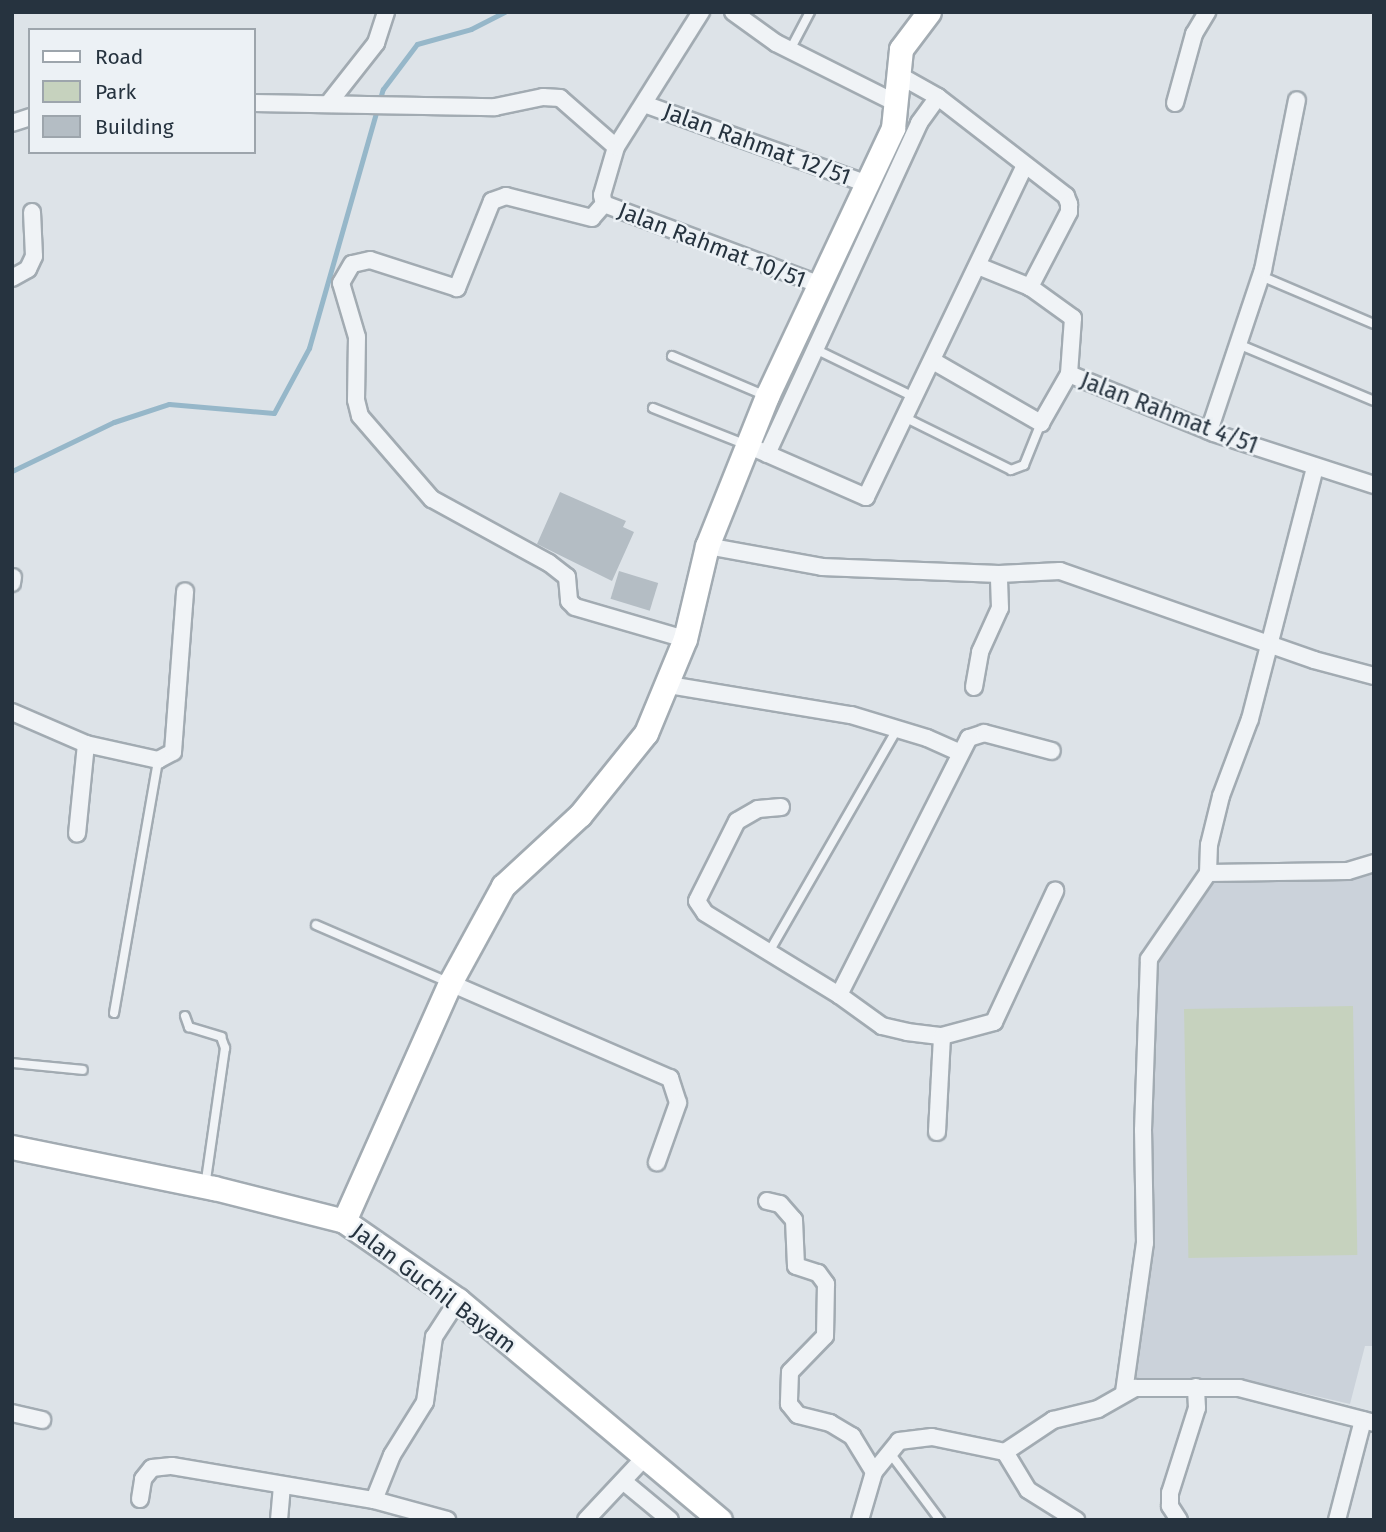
<!DOCTYPE html>
<style>
body{margin:0}
#map{position:relative;width:1386px;height:1532px;overflow:hidden;background:#dde3e8;font-family:"Fira Sans",sans-serif}
div>[style]{position:absolute}
[style*='--x']{left:calc(var(--x)*1px);top:calc(var(--y)*1px);width:calc(var(--w)*1px);rotate:calc(var(--a)*1deg)}
.built>*{inset:0;background:#cbd2da}
.green>*{inset:0;background:#c6d2be;transform-origin:0 0}
.stream>*{height:5px;margin:-2.5px;padding:0 2.5px;transform-origin:2.5px;border-radius:2.5px;background:#96b7c9}
.building>*{inset:0;background:#b4bdc4;transform-origin:0 0}
.roads{filter:drop-shadow(2px 0 #a2abb2) drop-shadow(-2px 0 #a2abb2) drop-shadow(0 2px #a2abb2) drop-shadow(0 -2px #a2abb2)}
.lane>*{height:8px;margin:-4px;padding:0 4px;transform-origin:4px;border-radius:4px;background:#f0f3f6}
.street>*{height:16px;margin:-8px;padding:0 8px;transform-origin:8px;border-radius:8px;background:#f0f3f6}
.secondary>*{height:23px;margin:-11.5px;padding:0 11.5px;transform-origin:11.5px;border-radius:11.5px;background:#fff}
span{translate:-50% -50%;white-space:nowrap;text-align:center;line-height:1.15;-webkit-text-stroke:5px #ecf1f5;paint-order:stroke}
.street-label{font-size:23px;color:#26333f}
.frame{position:absolute;inset:0;border:14px solid #26333f;pointer-events:none}
.legend{position:absolute;left:28px;top:28px;width:228px;height:126px;box-sizing:border-box;background:#ecf1f5;border:2px solid #9da5ac;margin:0;padding:9px 12px;list-style:none;font-size:21px;color:#26333f}
.legend li{display:flex;align-items:center;gap:14px;height:35px}
.legend b{width:35px;border:2px solid #9da5ac}
</style>
<div id="map">
<div class="built">
<i style="clip-path:polygon(1374px 870px,1374px 1346px,1365px 1346px,1350px 1404px,1237px 1378px,1134px 1379px,1153px 1243px,1153px 964px,1213px 878px,1364px 877px)"></i>
</div>
<div class="green">
<i style="left:1353px;top:1006px;width:249px;height:169px;rotate:89deg"></i>
</div>
<div class="stream">
<i style="--x:12;--y:471;--w:113;--a:-25.7"></i>
<i style="--x:114;--y:422;--w:58;--a:-18.1"></i>
<i style="--x:169;--y:404;--w:105;--a:4.9"></i>
<i style="--x:274;--y:413;--w:74;--a:-61.7"></i>
<i style="--x:309;--y:348;--w:269;--a:-74.1"></i>
<i style="--x:383;--y:89;--w:56;--a:-52.9"></i>
<i style="--x:417;--y:44;--w:56;--a:-15.5"></i>
<i style="--x:471;--y:29;--w:38;--a:-27"></i>
</div>
<div class="building">
<i style="clip-path:polygon(560px 492px,626px 521px,623px 527px,634px 532px,612px 581px,537px 544px)"></i>
<i style="left:619px;top:571px;width:41px;height:29px;rotate:17deg"></i>
</div>
<div class="roads">
<div class="lane">
<i style="--x:790;--y:50;--w:43;--a:-62.2"></i>
<i style="--x:1261;--y:276;--w:123;--a:23"></i>
<i style="--x:1238;--y:344;--w:147;--a:22.7"></i>
<i style="--x:815;--y:349;--w:112;--a:25.9"></i>
<i style="--x:672;--y:356;--w:100;--a:23"></i>
<i style="--x:653;--y:408;--w:98;--a:21.6"></i>
<i style="--x:906;--y:418;--w:117;--a:26.3"></i>
<i style="--x:1011;--y:470;--w:14;--a:-21"></i>
<i style="--x:1024;--y:465;--w:45;--a:-68"></i>
<i style="--x:316;--y:925;--w:144;--a:23.4"></i>
<i style="--x:769;--y:952;--w:258;--a:-60.1"></i>
<i style="--x:114;--y:1013;--w:257;--a:-80.1"></i>
<i style="--x:185;--y:1016;--w:12;--a:70"></i>
<i style="--x:189;--y:1027;--w:34;--a:17"></i>
<i style="--x:221;--y:1037;--w:12;--a:70"></i>
<i style="--x:225;--y:1048;--w:139;--a:98.2"></i>
<i style="--x:12;--y:1063;--w:71;--a:5.6"></i>
<i style="--x:890;--y:1453;--w:84;--a:53.3"></i>
</div>
<div class="street">
<i style="--x:733;--y:12;--w:53;--a:35.8"></i>
<i style="--x:776;--y:43;--w:132;--a:26.6"></i>
<i style="--x:897;--y:74;--w:47;--a:29.3"></i>
<i style="--x:938;--y:97;--w:162;--a:37.7"></i>
<i style="--x:1066;--y:196;--w:9;--a:69"></i>
<i style="--x:1069;--y:204;--w:8;--a:90"></i>
<i style="--x:1069;--y:212;--w:85;--a:117.5"></i>
<i style="--x:1030;--y:287;--w:56;--a:-158"></i>
<i style="--x:254;--y:103;--w:241;--a:1"></i>
<i style="--x:495;--y:107;--w:49;--a:-11.8"></i>
<i style="--x:543;--y:97;--w:17;--a:3"></i>
<i style="--x:560;--y:98;--w:74;--a:41.2"></i>
<i style="--x:1175;--y:103;--w:72;--a:-74.6"></i>
<i style="--x:1194;--y:34;--w:26;--a:-59"></i>
<i style="--x:328;--y:104;--w:78;--a:-51.8"></i>
<i style="--x:376;--y:43;--w:33;--a:-72"></i>
<i style="--x:644;--y:104;--w:240;--a:19.7"></i>
<i style="--x:12;--y:123;--w:19;--a:-18"></i>
<i style="--x:604;--y:204;--w:18;--a:131"></i>
<i style="--x:592;--y:218;--w:89;--a:-165.7"></i>
<i style="--x:506;--y:196;--w:15;--a:160"></i>
<i style="--x:492;--y:201;--w:94;--a:111.9"></i>
<i style="--x:457;--y:288;--w:91;--a:-162.2"></i>
<i style="--x:370;--y:260;--w:18;--a:167"></i>
<i style="--x:352;--y:264;--w:22;--a:120"></i>
<i style="--x:341;--y:283;--w:56;--a:73.5"></i>
<i style="--x:357;--y:337;--w:63;--a:90.9"></i>
<i style="--x:356;--y:400;--w:16;--a:76"></i>
<i style="--x:360;--y:416;--w:110;--a:49.1"></i>
<i style="--x:432;--y:499;--w:133;--a:28.7"></i>
<i style="--x:549;--y:563;--w:23;--a:38"></i>
<i style="--x:567;--y:577;--w:24;--a:85"></i>
<i style="--x:569;--y:601;--w:8;--a:45"></i>
<i style="--x:575;--y:607;--w:115;--a:16.2"></i>
<i style="--x:604;--y:204;--w:232;--a:20.5"></i>
<i style="--x:604;--y:204;--w:9;--a:-103"></i>
<i style="--x:602;--y:195;--w:50;--a:-73.7"></i>
<i style="--x:616;--y:147;--w:160;--a:-57.8"></i>
<i style="--x:12;--y:278;--w:18;--a:-29"></i>
<i style="--x:28;--y:269;--w:14;--a:-65"></i>
<i style="--x:34;--y:256;--w:44;--a:-92.6"></i>
<i style="--x:1030;--y:287;--w:53;--a:35.8"></i>
<i style="--x:1073;--y:318;--w:56;--a:94.1"></i>
<i style="--x:1069;--y:374;--w:157;--a:22.1"></i>
<i style="--x:1214;--y:433;--w:168;--a:18"></i>
<i style="--x:933;--y:361;--w:125;--a:29.9"></i>
<i style="--x:1041;--y:423;--w:56;--a:-60.3"></i>
<i style="--x:1209;--y:431;--w:170;--a:-71.5"></i>
<i style="--x:1263;--y:270;--w:173;--a:-78.7"></i>
<i style="--x:747;--y:445;--w:130;--a:23.6"></i>
<i style="--x:866;--y:497;--w:368;--a:-64.4"></i>
<i style="--x:767;--y:454;--w:364;--a:-65.3"></i>
<i style="--x:919;--y:123;--w:32;--a:-54"></i>
<i style="--x:707;--y:546;--w:117;--a:10.3"></i>
<i style="--x:822;--y:567;--w:177;--a:2.3"></i>
<i style="--x:999;--y:574;--w:61;--a:-2.8"></i>
<i style="--x:1060;--y:571;--w:269;--a:19.3"></i>
<i style="--x:1314;--y:660;--w:62;--a:14.9"></i>
<i style="--x:12;--y:583;--w:6;--a:-81"></i>
<i style="--x:669;--y:685;--w:184;--a:9.4"></i>
<i style="--x:851;--y:715;--w:79;--a:16.8"></i>
<i style="--x:927;--y:738;--w:36;--a:24"></i>
<i style="--x:974;--y:687;--w:36;--a:-80"></i>
<i style="--x:980;--y:652;--w:48;--a:-65.6"></i>
<i style="--x:1000;--y:608;--w:34;--a:-92"></i>
<i style="--x:12;--y:712;--w:81;--a:23.4"></i>
<i style="--x:86;--y:744;--w:90;--a:95.7"></i>
<i style="--x:86;--y:744;--w:74;--a:12.5"></i>
<i style="--x:158;--y:760;--w:17;--a:-28"></i>
<i style="--x:173;--y:752;--w:161;--a:-85.7"></i>
<i style="--x:781;--y:807;--w:23;--a:175"></i>
<i style="--x:758;--y:809;--w:24;--a:150"></i>
<i style="--x:737;--y:821;--w:89;--a:116.6"></i>
<i style="--x:697;--y:901;--w:14;--a:56"></i>
<i style="--x:705;--y:913;--w:157;--a:31.5"></i>
<i style="--x:839;--y:995;--w:288;--a:-63.2"></i>
<i style="--x:969;--y:738;--w:16;--a:-18"></i>
<i style="--x:984;--y:733;--w:70;--a:14.8"></i>
<i style="--x:1208;--y:873;--w:28;--a:-88"></i>
<i style="--x:1209;--y:845;--w:50;--a:-76.2"></i>
<i style="--x:1221;--y:796;--w:82;--a:-69.4"></i>
<i style="--x:1250;--y:719;--w:259;--a:-75.5"></i>
<i style="--x:450;--y:983;--w:240;--a:23.4"></i>
<i style="--x:670;--y:1078;--w:26;--a:72"></i>
<i style="--x:678;--y:1103;--w:63;--a:109.6"></i>
<i style="--x:839;--y:995;--w:53;--a:35.8"></i>
<i style="--x:882;--y:1026;--w:26;--a:13"></i>
<i style="--x:907;--y:1032;--w:35;--a:7"></i>
<i style="--x:942;--y:1036;--w:54;--a:-15.1"></i>
<i style="--x:994;--y:1022;--w:145;--a:-65"></i>
<i style="--x:937;--y:1132;--w:96;--a:-87"></i>
<i style="--x:767;--y:1201;--w:13;--a:13"></i>
<i style="--x:780;--y:1204;--w:21;--a:49"></i>
<i style="--x:794;--y:1220;--w:46;--a:87.5"></i>
<i style="--x:796;--y:1266;--w:23;--a:18"></i>
<i style="--x:818;--y:1273;--w:14;--a:54"></i>
<i style="--x:826;--y:1284;--w:52;--a:91.1"></i>
<i style="--x:825;--y:1336;--w:50;--a:134.2"></i>
<i style="--x:790;--y:1372;--w:32;--a:92"></i>
<i style="--x:789;--y:1404;--w:14;--a:51"></i>
<i style="--x:798;--y:1415;--w:33;--a:14"></i>
<i style="--x:830;--y:1423;--w:26;--a:31"></i>
<i style="--x:852;--y:1436;--w:42;--a:58.6"></i>
<i style="--x:1124;--y:1392;--w:150;--a:-82"></i>
<i style="--x:1145;--y:1243;--w:113;--a:-91"></i>
<i style="--x:1143;--y:1130;--w:171;--a:-88"></i>
<i style="--x:1149;--y:959;--w:104;--a:-55.5"></i>
<i style="--x:1208;--y:873;--w:140;--a:-0.8"></i>
<i style="--x:1348;--y:871;--w:27;--a:-17"></i>
<i style="--x:12;--y:1413;--w:31;--a:13"></i>
<i style="--x:1005;--y:1452;--w:44;--a:58.8"></i>
<i style="--x:1028;--y:1490;--w:57;--a:32"></i>
<i style="--x:623;--y:1481;--w:61;--a:39.7"></i>
<i style="--x:140;--y:1499;--w:20;--a:-81"></i>
<i style="--x:143;--y:1479;--w:14;--a:-51"></i>
<i style="--x:152;--y:1468;--w:20;--a:-6"></i>
<i style="--x:172;--y:1466;--w:205;--a:9.6"></i>
<i style="--x:374;--y:1500;--w:76;--a:15.3"></i>
<i style="--x:374;--y:1500;--w:48;--a:-68.2"></i>
<i style="--x:392;--y:1455;--w:62;--a:-58.1"></i>
<i style="--x:425;--y:1402;--w:66;--a:-82.1"></i>
<i style="--x:434;--y:1337;--w:44;--a:-57"></i>
<i style="--x:279;--y:1520;--w:33;--a:-85"></i>
<i style="--x:586;--y:1520;--w:88;--a:-46.8"></i>
<i style="--x:860;--y:1520;--w:50;--a:-73.7"></i>
<i style="--x:874;--y:1472;--w:40;--a:-51"></i>
<i style="--x:899;--y:1441;--w:33;--a:-7"></i>
<i style="--x:932;--y:1437;--w:75;--a:11.6"></i>
<i style="--x:1005;--y:1452;--w:58;--a:-33.7"></i>
<i style="--x:1053;--y:1420;--w:46;--a:-13.7"></i>
<i style="--x:1098;--y:1409;--w:43;--a:-29.6"></i>
<i style="--x:1135;--y:1388;--w:104;--a:0"></i>
<i style="--x:1239;--y:1388;--w:139;--a:14.5"></i>
<i style="--x:1179;--y:1520;--w:17;--a:-123"></i>
<i style="--x:1170;--y:1506;--w:13;--a:-90"></i>
<i style="--x:1170;--y:1493;--w:89;--a:-72.4"></i>
<i style="--x:1197;--y:1408;--w:21;--a:-93"></i>
<i style="--x:1337;--y:1520;--w:103;--a:-75.4"></i>
</div>
<div class="secondary">
<i style="--x:12;--y:1147;--w:206;--a:11.5"></i>
<i style="--x:214;--y:1188;--w:134;--a:14.2"></i>
<i style="--x:344;--y:1221;--w:139;--a:34.7"></i>
<i style="--x:458;--y:1300;--w:342;--a:40"></i>
<i style="--x:344;--y:1221;--w:261;--a:-66"></i>
<i style="--x:450;--y:983;--w:111;--a:-61.3"></i>
<i style="--x:503;--y:886;--w:105;--a:-42.7"></i>
<i style="--x:580;--y:815;--w:105;--a:-51.2"></i>
<i style="--x:646;--y:733;--w:102;--a:-67.5"></i>
<i style="--x:685;--y:639;--w:96;--a:-76.7"></i>
<i style="--x:707;--y:546;--w:162;--a:-68.2"></i>
<i style="--x:767;--y:396;--w:296;--a:-64.8"></i>
<i style="--x:893;--y:128;--w:79;--a:-84.2"></i>
<i style="--x:901;--y:49;--w:46;--a:-52.9"></i>
</div>
</div>
<div class="street-label">
<span style="left:757px;top:144px;rotate:20deg">Jalan Rahmat 12/51</span>
<span style="left:712px;top:245px;rotate:21deg">Jalan Rahmat 10/51</span>
<span style="left:1169px;top:413px;rotate:21deg">Jalan Rahmat 4/51</span>
<span style="left:434px;top:1288px;rotate:37deg">Jalan Guchil Bayam</span>
</div>
<div class="frame"></div>
<ul class="legend">
<li><b style="height:9px;background:#fff"></b>Road</li>
<li><b style="height:19px;background:#c6d2be"></b>Park</li>
<li><b style="height:19px;background:#b4bdc4"></b>Building</li>
</ul>
</div>
